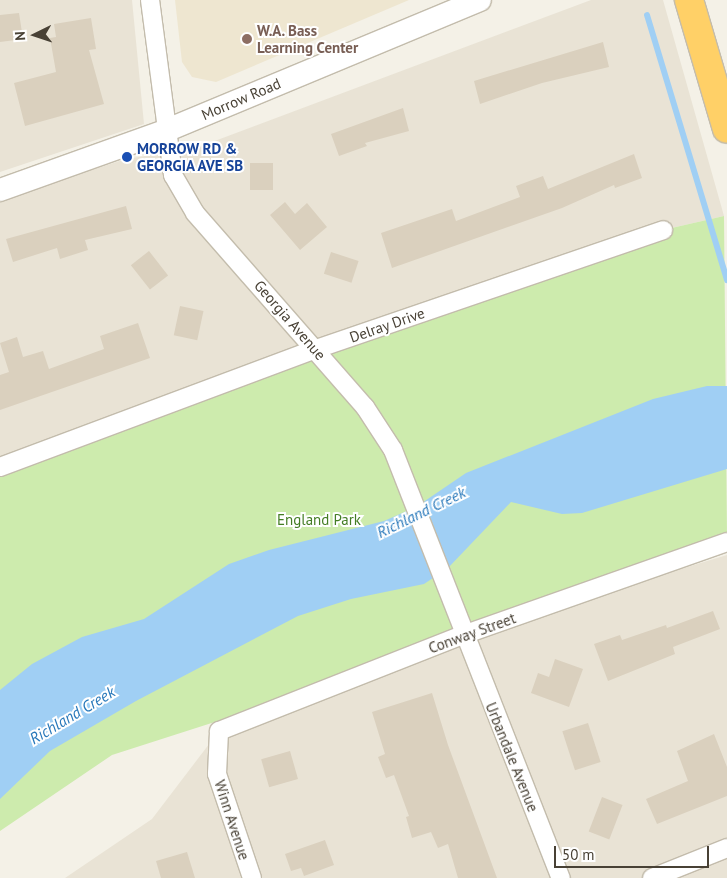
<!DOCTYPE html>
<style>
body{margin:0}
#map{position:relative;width:727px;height:878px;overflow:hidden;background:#f4f1e7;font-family:"PT Sans",sans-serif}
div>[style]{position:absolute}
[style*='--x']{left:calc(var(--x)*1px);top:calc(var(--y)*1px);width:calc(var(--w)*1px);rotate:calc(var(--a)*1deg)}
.residential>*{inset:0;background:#e9e3d5}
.education>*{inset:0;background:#eee6d0}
.green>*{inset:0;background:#cdebad}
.water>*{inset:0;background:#a0cff4}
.stream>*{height:6px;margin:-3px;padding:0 3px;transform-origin:3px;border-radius:3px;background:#a0cff4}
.building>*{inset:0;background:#dad0be;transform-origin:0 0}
.roads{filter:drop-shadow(1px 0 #c3bcac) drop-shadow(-1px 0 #c3bcac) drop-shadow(0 1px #c3bcac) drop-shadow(0 -1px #c3bcac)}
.minor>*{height:18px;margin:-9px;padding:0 9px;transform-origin:9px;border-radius:9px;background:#fff}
.tertiary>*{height:22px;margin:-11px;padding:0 11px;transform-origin:11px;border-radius:11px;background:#fff}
.motorway>*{height:28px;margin:-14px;padding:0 14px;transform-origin:14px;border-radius:14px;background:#ffd067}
.dots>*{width:14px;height:14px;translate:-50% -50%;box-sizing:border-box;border:2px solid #fff;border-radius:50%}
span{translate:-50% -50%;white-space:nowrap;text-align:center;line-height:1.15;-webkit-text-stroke:4px #fff;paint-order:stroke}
.education-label{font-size:15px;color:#785e54;font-weight:700}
.left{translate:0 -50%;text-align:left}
.street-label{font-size:15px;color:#484135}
.transit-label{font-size:15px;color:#164399;font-weight:700}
.park-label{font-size:15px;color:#447d25}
.water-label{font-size:16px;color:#2878ba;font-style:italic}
.north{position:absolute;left:10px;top:10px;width:50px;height:50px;-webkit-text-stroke:4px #fff;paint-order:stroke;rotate:266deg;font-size:14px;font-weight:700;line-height:20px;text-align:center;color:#484135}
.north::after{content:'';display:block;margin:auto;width:18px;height:22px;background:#484135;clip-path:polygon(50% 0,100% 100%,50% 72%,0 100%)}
.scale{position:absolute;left:554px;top:846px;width:155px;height:22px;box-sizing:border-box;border:2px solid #484135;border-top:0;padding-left:6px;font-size:15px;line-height:18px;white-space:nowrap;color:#484135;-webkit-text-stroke:4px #fff;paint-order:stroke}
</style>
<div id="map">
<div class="residential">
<i style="clip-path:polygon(0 0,132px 0,144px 124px,0 172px)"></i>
<i style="clip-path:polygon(591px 0,663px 0,724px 216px,663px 230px,0 467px,0 199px,126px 159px,196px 148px)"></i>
<i style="clip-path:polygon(727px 555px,727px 878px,65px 878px,152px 819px,219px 731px,463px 635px)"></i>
</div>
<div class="education">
<i style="clip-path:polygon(175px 0,409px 0,216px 82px,192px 77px,182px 62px)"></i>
</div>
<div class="green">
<i style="clip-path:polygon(724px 216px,727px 535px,358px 676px,112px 755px,0 831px,0 467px,663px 230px)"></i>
</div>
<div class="water">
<i style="clip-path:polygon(707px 386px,727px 386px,727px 469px,582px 513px,562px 514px,511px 502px,448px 568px,424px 584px,351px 599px,298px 616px,136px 701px,50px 751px,0 799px,0 690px,32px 664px,82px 637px,144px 619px,229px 564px,269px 550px,384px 521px,416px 507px,466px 473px,653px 399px)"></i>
</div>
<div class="stream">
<i style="--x:647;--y:15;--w:277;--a:73.2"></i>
</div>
<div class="building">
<i style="clip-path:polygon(19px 13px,23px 39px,0 42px,0 15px)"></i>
<i style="clip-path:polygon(91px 18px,96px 49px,89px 50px,104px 104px,25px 126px,14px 83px,56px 72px,50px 38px,56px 37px,54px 24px)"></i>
<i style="clip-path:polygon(603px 42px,609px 67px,542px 83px,480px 104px,474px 81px)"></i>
<i style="clip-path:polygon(403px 108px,409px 131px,365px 143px,367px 146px,339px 156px,331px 134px)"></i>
<i style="clip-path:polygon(634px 154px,642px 178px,615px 188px,614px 185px,562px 208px,392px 268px,381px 233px,452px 209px,456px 221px,520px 197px,516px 186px,543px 176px,548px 189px)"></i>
<i style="left:250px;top:163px;width:23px;height:27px"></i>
<i style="clip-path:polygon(285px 202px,295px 214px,307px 203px,327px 227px,300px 250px,270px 215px)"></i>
<i style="clip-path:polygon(126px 206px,132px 229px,85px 240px,88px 250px,60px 259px,57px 248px,13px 262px,6px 239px)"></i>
<i style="left:149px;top:251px;width:31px;height:23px;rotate:52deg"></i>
<i style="left:331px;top:252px;width:29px;height:23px;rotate:18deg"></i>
<i style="left:180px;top:306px;width:24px;height:30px;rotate:12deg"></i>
<i style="clip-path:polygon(138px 323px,150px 358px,0 410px,0 375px,9px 372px,0 343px,17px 337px,23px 357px,43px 351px,49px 369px,104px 349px,100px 336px)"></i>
<i style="clip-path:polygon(713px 611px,720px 629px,673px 647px,675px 654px,608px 681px,594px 644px,620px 635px,622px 640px,666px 625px,667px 628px)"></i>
<i style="clip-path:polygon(555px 659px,583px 669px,569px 707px,531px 693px,538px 673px,549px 677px)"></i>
<i style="clip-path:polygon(432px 693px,448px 745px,497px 878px,458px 878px,448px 844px,438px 848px,431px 832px,412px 838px,406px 817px,409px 816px,394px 775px,386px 778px,378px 757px,385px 754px,372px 712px)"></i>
<i style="left:588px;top:723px;width:41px;height:27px;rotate:72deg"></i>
<i style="clip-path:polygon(714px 734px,727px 767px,727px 796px,657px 824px,646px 799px,688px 781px,677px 751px)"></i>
<i style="left:290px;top:751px;width:29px;height:30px;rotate:74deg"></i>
<i style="left:602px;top:797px;width:22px;height:37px;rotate:21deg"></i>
<i style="clip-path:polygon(325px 840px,334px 865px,304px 876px,301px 868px,291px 871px,285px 854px)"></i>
<i style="clip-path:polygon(187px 852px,195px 878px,161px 878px,156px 861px)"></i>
</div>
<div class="roads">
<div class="minor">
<i style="--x:150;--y:0;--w:177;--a:82.5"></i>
<i style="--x:173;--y:175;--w:44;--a:59.9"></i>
<i style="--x:195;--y:213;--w:258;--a:48.8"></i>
<i style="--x:365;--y:407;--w:51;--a:56.9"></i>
<i style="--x:393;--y:450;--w:460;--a:68.6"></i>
<i style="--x:0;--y:467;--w:337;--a:-20.5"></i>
<i style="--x:316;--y:349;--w:367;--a:-18.9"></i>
<i style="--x:252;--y:878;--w:110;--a:-108.6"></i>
<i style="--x:217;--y:774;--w:43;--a:-87.3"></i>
<i style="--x:219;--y:731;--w:262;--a:-21.5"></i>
<i style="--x:463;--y:635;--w:280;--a:-19.4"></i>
<i style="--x:652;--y:878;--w:81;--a:-21.8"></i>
</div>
<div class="tertiary">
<i style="--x:0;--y:190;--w:175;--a:-19.7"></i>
<i style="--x:165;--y:131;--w:341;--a:-22.6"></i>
</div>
<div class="motorway">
<i style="--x:689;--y:0;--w:134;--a:73.6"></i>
</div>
</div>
<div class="dots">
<i style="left:247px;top:39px;background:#8d6e63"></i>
<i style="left:127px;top:157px;background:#1a4fb4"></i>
</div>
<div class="education-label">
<span class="left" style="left:257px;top:39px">W.A. Bass<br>Learning Center</span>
</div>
<div class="street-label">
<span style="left:241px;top:99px;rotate:-23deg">Morrow Road</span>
<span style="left:290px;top:320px;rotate:49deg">Georgia Avenue</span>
<span style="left:387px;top:325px;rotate:-19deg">Delray Drive</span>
<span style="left:472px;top:633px;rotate:-20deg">Conway Street</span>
<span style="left:512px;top:757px;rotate:68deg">Urbandale Avenue</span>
<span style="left:232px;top:820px;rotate:72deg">Winn Avenue</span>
</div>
<div class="transit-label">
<span class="left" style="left:137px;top:157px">MORROW RD &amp;<br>GEORGIA AVE SB</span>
</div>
<div class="park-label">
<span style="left:319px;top:520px">England Park</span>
</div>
<div class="water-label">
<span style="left:421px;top:512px;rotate:-26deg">Richland Creek</span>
<span style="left:72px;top:715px;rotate:-31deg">Richland Creek</span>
</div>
<div class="north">N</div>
<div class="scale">50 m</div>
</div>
